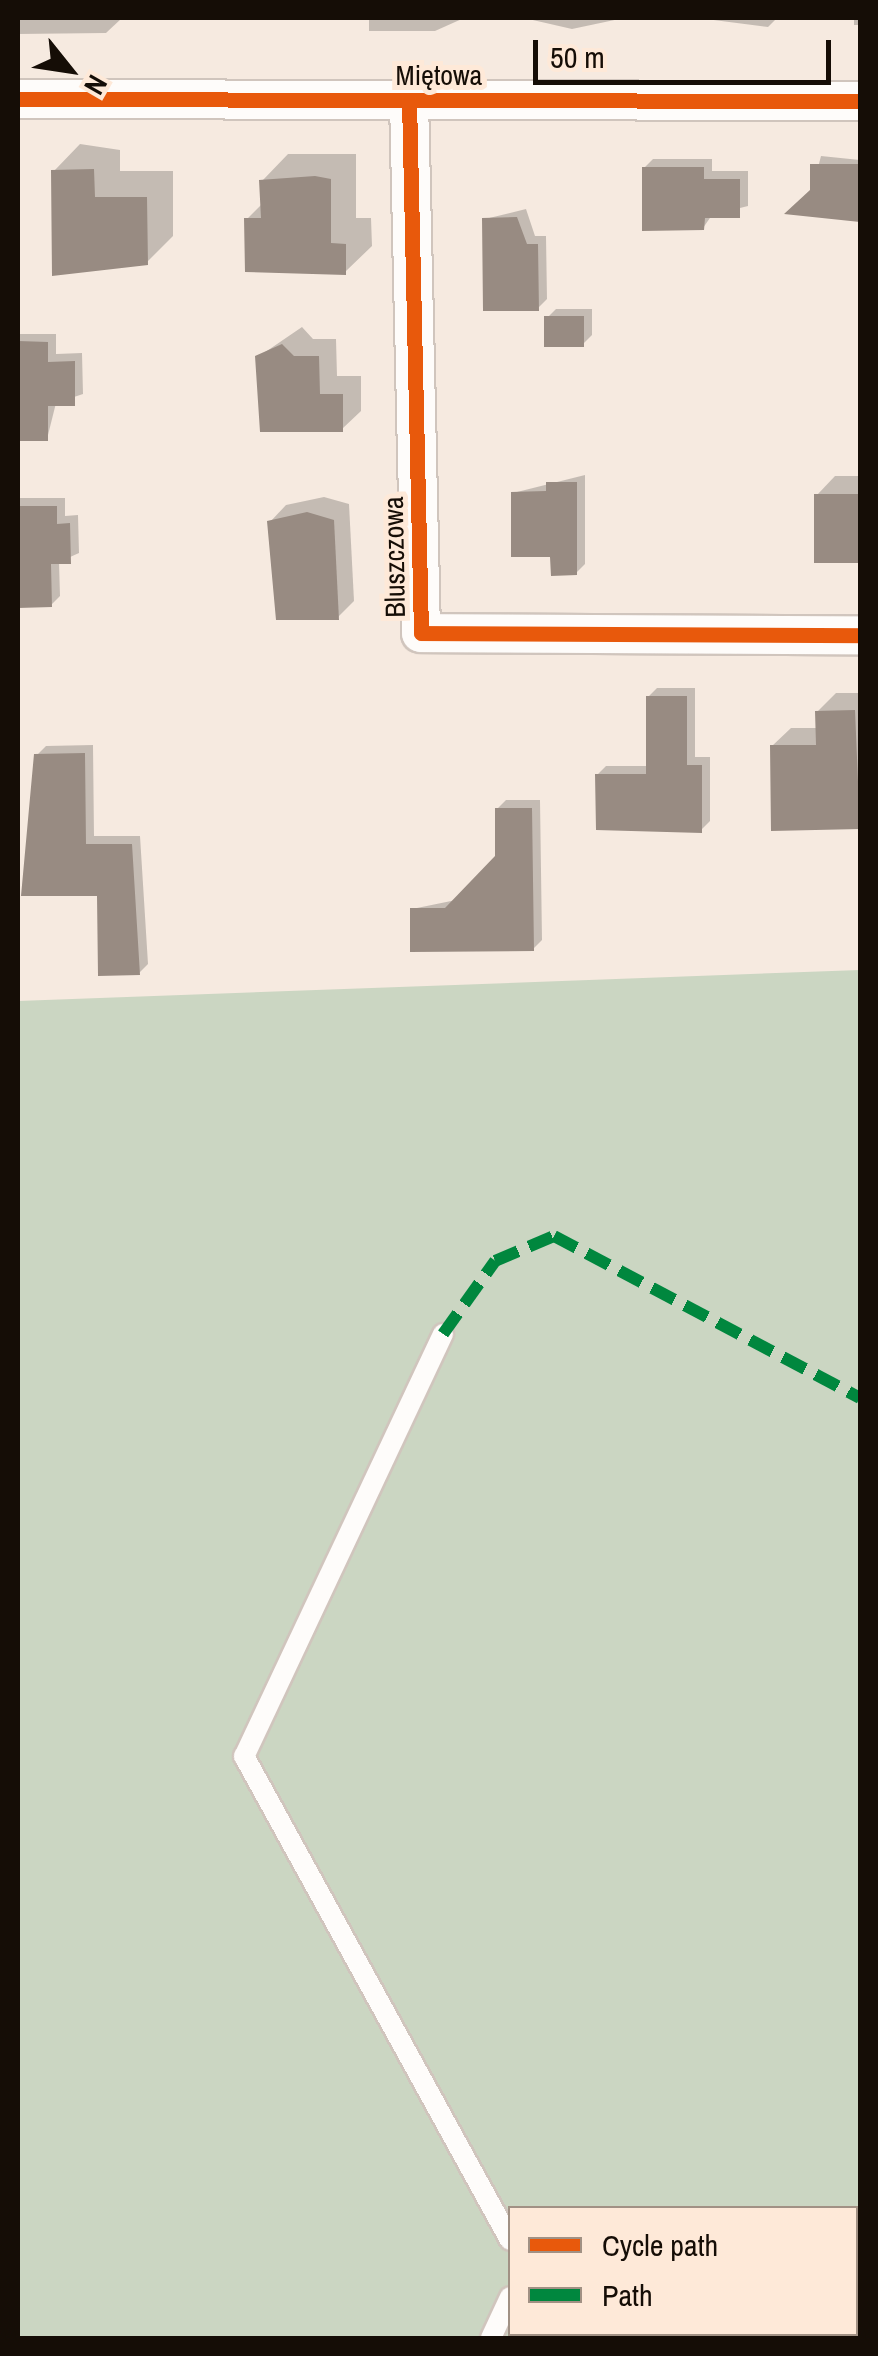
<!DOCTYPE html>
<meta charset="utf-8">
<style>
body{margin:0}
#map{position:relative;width:878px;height:2356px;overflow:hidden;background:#f6eae0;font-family:"Archivo Narrow",sans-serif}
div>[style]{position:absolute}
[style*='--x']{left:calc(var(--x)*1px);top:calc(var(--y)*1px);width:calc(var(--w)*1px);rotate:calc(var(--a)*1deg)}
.green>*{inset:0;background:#cbd6c2}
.shadow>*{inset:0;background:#0003;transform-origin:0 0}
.building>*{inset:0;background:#988b82;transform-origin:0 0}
.roads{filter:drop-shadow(2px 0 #d0c5bd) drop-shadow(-2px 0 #d0c5bd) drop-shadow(0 2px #d0c5bd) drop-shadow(0 -2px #d0c5bd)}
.service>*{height:20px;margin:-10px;padding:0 10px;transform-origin:10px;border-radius:10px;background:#fefcfa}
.minor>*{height:38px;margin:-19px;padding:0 19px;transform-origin:19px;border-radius:19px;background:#fefcfa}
.quiet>*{height:12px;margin-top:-6px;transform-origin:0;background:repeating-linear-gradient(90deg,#00873e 0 25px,transparent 0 37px)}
.cycleway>*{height:15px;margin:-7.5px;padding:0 7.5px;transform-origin:7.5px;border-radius:7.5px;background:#e8590c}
span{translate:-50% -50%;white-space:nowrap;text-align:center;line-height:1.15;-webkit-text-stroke:10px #fee9d8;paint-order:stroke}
.street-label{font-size:28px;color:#150d06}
.frame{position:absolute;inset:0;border:20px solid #150d06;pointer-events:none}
.legend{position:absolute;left:508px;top:2206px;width:350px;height:130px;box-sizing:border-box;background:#fee9d8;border:2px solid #a19184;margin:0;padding:12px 18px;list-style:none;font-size:30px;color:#150d06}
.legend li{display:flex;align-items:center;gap:20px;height:50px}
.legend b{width:50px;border:2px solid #a19184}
.north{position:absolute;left:20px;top:20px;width:100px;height:100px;-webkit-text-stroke:8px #fee9d8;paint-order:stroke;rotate:120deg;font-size:28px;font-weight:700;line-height:40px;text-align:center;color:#150d06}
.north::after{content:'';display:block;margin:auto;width:35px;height:45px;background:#150d06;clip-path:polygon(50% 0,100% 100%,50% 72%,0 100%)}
.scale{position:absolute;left:533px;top:40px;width:298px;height:45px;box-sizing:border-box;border:5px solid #150d06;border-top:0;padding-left:12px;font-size:30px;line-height:35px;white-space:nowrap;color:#150d06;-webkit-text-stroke:8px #fee9d8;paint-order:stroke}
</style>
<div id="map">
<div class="green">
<i style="clip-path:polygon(evenodd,860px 970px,860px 2338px,18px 2338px,18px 1001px,860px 970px,510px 2208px,856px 2208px,856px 2334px,510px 2334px,510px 2208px)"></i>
</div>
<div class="shadow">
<i style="clip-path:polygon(18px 18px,122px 18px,106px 33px,18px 34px)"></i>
<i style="clip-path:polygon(369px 18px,464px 18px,435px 31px,369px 31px)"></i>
<i style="clip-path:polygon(524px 18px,624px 18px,572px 29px)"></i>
<i style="clip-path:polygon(698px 18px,832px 18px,777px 18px,768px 27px)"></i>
<i style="left:854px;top:18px;width:6px;height:7px"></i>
<i style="clip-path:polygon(80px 144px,120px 150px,120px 171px,173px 171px,173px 236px,147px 262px,54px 171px)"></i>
<i style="clip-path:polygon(288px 154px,356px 154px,356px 218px,371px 218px,372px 246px,345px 272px,247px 219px,263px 203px,262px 181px)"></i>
<i style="clip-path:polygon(821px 156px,860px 160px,860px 218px,789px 212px,812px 191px)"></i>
<i style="clip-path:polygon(653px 159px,712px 159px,712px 171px,748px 171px,748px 206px,712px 215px,703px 228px,644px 168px)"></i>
<i style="clip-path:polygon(526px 209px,535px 236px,546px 236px,547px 299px,538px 308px,485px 219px)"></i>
<i style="clip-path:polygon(556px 309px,592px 309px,592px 335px,583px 344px,547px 318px)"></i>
<i style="clip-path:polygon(302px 327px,313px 339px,336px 339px,337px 376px,361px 376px,361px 411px,342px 429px,258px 357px)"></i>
<i style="clip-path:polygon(18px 334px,56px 334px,56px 354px,82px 353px,83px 394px,56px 403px,47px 439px,18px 439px)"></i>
<i style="clip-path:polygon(585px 475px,585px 564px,576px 573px,552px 555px,513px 493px)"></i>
<i style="clip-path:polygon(835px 476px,860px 476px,860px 560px,817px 560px,817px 495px)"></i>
<i style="clip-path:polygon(324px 497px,349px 504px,354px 601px,338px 617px,270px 522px,286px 505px)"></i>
<i style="clip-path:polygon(18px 498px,65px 498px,65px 516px,78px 515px,79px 553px,59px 562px,60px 596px,51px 605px,18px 605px)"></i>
<i style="clip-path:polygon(657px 688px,695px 688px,695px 757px,710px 757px,710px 821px,701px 830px,597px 775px,606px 766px,649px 766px,648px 697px)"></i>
<i style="clip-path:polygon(836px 693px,860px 693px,860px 827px,774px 829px,772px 746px,791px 728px,818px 728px,817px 712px)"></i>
<i style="clip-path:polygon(93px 745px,94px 836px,140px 836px,148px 964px,139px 973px,37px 755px,46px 746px)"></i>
<i style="clip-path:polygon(506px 800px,540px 800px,542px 940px,533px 949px,412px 909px,456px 900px,498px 857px,497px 809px)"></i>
</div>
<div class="building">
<i style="clip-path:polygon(810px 164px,860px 164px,860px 222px,784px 214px,810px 190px)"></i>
<i style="clip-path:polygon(642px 167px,704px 167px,704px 179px,740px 179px,740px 218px,705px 218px,704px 230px,642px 231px)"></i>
<i style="clip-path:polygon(94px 169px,95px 197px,147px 197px,148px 265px,52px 276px,51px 170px)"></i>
<i style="clip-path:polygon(315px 176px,331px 179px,331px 243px,346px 244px,346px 275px,245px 272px,244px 218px,261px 218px,259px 180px)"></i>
<i style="clip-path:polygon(517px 217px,527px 244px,538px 244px,539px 311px,483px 311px,482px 218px)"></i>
<i style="left:584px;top:316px;width:31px;height:40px;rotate:90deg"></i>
<i style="clip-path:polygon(18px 341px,48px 342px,48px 362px,75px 361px,75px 406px,48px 406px,48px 441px,18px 441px)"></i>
<i style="clip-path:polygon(282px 344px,294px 356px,319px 356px,320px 394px,343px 394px,343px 432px,260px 432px,255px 356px)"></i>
<i style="clip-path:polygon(546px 482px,577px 482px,577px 575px,551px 576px,550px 557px,511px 557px,511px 492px,546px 491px)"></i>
<i style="left:814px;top:494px;width:46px;height:69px"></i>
<i style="clip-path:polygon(18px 506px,57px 506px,57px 524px,70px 523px,71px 564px,51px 564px,52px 607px,18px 608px)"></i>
<i style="clip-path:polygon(307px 512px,334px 520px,339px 620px,276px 620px,267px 521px)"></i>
<i style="clip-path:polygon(646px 696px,687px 696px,687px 765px,702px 765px,702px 833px,596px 830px,595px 774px,646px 774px)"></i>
<i style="clip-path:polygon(855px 710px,860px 829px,771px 831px,770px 745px,816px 745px,815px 711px)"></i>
<i style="clip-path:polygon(85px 753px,86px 844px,132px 844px,140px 975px,98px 976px,97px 896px,21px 896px,34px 754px)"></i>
<i style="clip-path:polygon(495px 808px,532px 808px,534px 951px,410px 952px,410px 908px,445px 908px,495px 856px)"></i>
</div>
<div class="roads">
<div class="service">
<i style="--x:443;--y:1334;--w:467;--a:115.2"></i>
<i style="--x:244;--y:1756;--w:552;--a:61.21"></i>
<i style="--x:666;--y:2334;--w:11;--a:22"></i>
<i style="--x:491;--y:2338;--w:45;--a:-65.1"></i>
</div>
<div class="minor">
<i style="--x:18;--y:99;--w:842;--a:0.14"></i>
<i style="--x:409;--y:100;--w:533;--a:88.71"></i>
<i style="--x:421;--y:633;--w:439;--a:0.3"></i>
</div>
</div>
<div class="quiet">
<i style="--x:443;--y:1334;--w:90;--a:-54.5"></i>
<i style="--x:495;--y:1261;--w:64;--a:-23"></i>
<i style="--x:554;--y:1236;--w:346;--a:27.9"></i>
</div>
<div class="cycleway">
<i style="--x:18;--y:99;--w:842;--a:0.14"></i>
<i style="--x:409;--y:100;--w:533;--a:88.71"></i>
<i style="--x:421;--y:633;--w:439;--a:0.3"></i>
</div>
<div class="street-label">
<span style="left:439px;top:75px">Miętowa</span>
<span style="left:394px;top:557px;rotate:-91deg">Bluszczowa</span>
</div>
<div class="frame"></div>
<ul class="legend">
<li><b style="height:12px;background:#e8590c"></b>Cycle path</li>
<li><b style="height:12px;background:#00873e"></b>Path</li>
</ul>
<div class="north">N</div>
<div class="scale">50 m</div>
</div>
